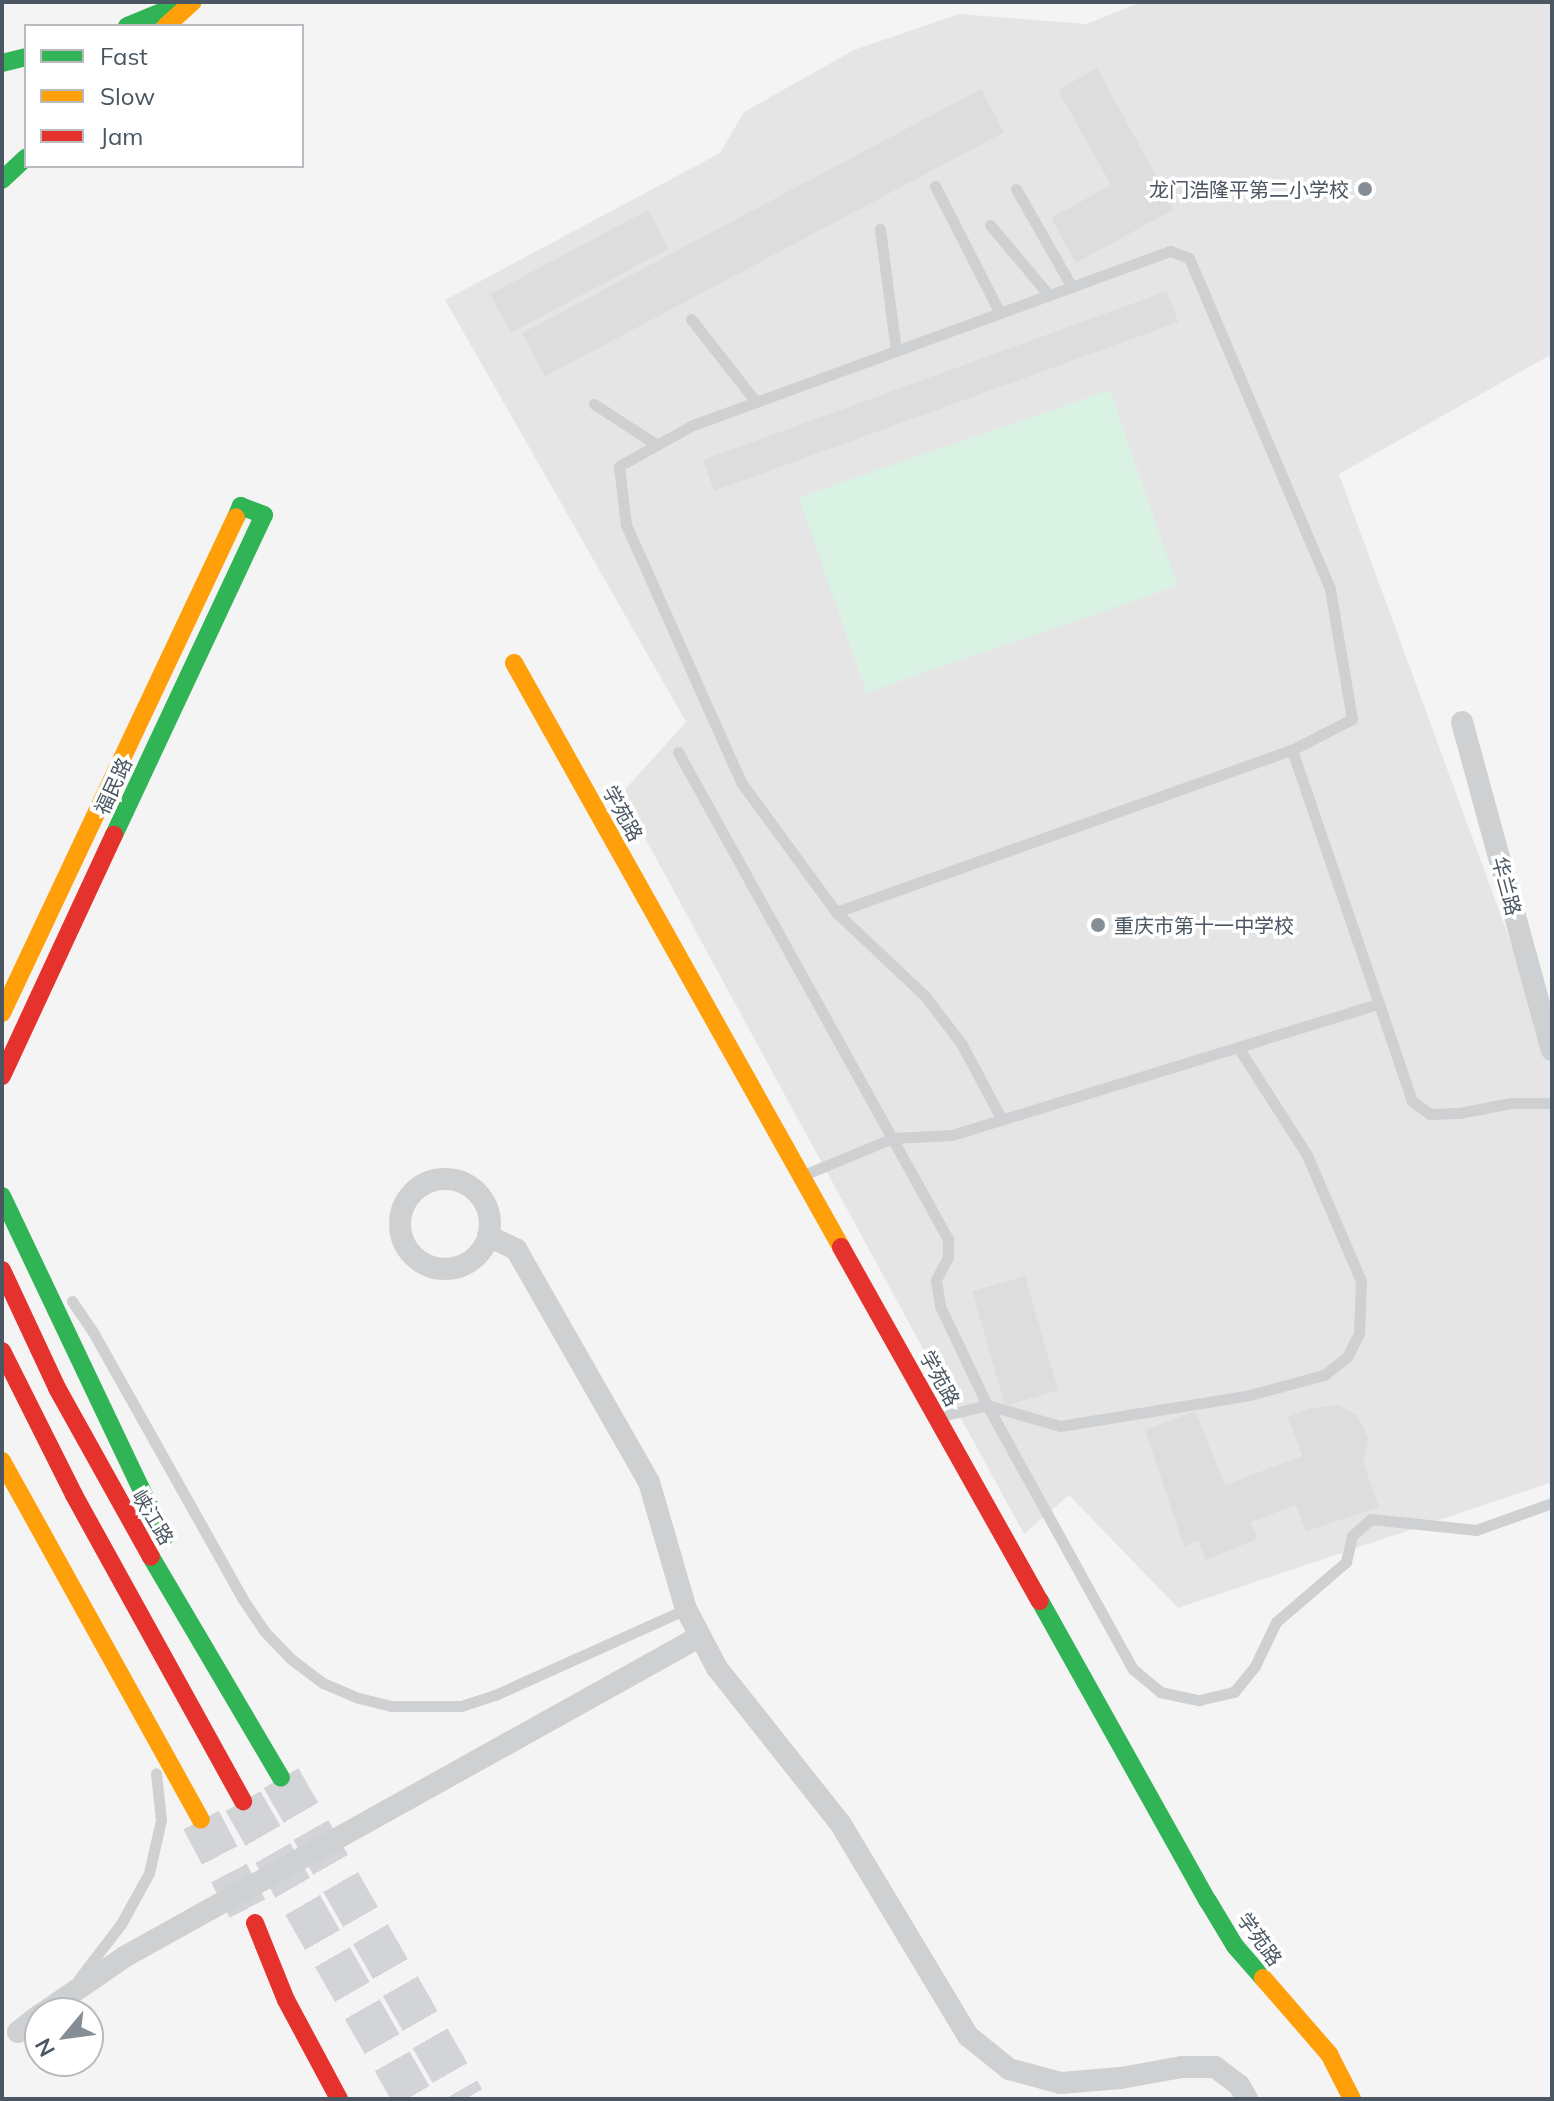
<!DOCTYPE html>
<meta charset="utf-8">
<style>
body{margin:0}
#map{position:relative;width:1554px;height:2101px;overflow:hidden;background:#f4f4f4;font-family:Mulish,"Noto Sans SC",sans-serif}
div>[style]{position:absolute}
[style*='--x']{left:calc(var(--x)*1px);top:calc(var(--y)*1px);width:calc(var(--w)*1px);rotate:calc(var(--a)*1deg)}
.education>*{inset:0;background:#e6e5e6}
.green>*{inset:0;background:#d9f2e3;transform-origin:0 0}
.building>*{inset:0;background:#ddddde;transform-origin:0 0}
.highway-tunnel>*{height:40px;margin-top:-20px;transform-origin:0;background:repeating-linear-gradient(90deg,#d2d4d7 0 40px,transparent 0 60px)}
.lane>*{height:11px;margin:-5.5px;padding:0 5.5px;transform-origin:5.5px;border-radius:5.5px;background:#ced0d2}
.street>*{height:22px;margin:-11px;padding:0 11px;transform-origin:11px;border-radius:11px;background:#ced0d2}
.street>.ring{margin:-11px;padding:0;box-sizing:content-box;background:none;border:22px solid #ced0d2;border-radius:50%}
.fast>*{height:18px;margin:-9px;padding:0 9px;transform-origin:9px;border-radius:9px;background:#30b455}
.slow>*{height:18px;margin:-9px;padding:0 9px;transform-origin:9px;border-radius:9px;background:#ff9f0a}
.jam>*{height:18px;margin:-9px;padding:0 9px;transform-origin:9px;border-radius:9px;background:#e5322d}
.dots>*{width:22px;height:22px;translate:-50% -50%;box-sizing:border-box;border:4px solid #fff;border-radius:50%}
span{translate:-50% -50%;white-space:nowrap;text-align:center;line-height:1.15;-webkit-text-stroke:7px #fff;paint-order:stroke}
.poi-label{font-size:20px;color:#4a5661}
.right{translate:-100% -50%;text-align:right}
.left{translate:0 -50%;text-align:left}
.street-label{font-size:20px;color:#4a5661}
.frame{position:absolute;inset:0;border:4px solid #4a5661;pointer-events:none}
.legend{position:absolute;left:24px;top:24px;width:280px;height:144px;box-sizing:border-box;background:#fff;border:2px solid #b7bbc0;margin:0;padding:10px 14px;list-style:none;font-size:24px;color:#4a5661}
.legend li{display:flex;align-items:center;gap:16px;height:40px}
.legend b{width:40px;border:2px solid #b7bbc0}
.north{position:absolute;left:24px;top:1997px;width:80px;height:80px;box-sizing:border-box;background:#fff;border:2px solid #b7bbc0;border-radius:50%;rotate:241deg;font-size:22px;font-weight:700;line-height:32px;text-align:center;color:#4a5661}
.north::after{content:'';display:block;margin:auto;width:28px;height:36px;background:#868d94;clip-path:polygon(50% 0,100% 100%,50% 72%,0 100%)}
</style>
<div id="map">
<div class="education">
<i style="clip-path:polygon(1142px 2px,1552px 2px,1552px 354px,1339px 474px,1552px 1055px,1552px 1482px,1178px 1608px,1069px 1495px,1024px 1534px,621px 794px,686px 722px,445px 300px,720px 153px,744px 112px,854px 50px,959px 14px,1086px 24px)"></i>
</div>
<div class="green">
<i style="left:1110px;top:390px;width:207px;height:329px;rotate:71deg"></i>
</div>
<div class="building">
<i style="clip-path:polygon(1097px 68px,1174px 209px,1076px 263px,1051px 218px,1111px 185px,1058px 90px)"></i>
<i style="left:981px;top:89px;width:49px;height:520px;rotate:62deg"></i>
<i style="left:648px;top:210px;width:44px;height:179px;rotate:62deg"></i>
<i style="left:1167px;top:291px;width:33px;height:494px;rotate:70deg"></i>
<i style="left:1025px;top:1276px;width:119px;height:55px;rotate:74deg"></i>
<i style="clip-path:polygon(1339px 1405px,1357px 1415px,1369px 1439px,1363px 1462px,1379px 1507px,1306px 1531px,1296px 1505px,1251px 1522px,1257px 1539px,1205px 1560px,1199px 1541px,1184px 1546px,1145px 1430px,1195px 1411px,1225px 1485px,1302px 1456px,1288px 1417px,1309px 1409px)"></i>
</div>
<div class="highway-tunnel">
<i style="--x:281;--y:1778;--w:370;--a:60.2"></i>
<i style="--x:243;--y:1801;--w:344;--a:60.2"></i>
<i style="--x:201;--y:1820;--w:116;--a:62.3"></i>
</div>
<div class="lane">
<i style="--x:935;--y:186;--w:143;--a:62.9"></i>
<i style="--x:1016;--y:189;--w:113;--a:60.3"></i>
<i style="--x:990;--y:225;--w:92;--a:49.9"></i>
<i style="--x:880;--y:229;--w:123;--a:82.5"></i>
<i style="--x:691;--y:319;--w:105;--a:51.9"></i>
<i style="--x:594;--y:404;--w:75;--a:33.1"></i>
<i style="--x:678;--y:752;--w:557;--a:61"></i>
<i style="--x:948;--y:1239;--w:18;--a:90"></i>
<i style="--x:948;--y:1257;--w:26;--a:118"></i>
<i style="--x:936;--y:1280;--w:26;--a:81"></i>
<i style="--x:940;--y:1306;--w:110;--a:64.6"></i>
<i style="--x:987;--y:1405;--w:76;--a:16"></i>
<i style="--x:1060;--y:1426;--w:188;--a:-9.2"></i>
<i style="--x:1246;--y:1396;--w:81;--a:-15.1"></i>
<i style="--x:1324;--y:1375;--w:29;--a:-38"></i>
<i style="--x:1347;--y:1357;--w:27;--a:-63"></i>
<i style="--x:1359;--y:1333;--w:52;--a:-87.8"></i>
<i style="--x:1361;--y:1281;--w:137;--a:-113.2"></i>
<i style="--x:1307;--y:1155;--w:128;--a:-122.6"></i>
<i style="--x:836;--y:912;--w:161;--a:-126.2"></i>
<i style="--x:741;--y:782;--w:282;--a:-114.1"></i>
<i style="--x:626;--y:525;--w:59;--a:-96.8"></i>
<i style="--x:619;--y:466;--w:85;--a:-29"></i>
<i style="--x:693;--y:425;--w:508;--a:-20.04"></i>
<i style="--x:1170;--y:251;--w:20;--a:20"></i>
<i style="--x:1189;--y:258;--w:360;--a:66.9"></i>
<i style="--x:1330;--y:589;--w:132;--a:80.4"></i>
<i style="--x:1352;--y:719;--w:68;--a:152.7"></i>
<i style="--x:1002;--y:1120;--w:87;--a:-118"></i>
<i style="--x:961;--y:1043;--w:59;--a:-127.5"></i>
<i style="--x:925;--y:996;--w:122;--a:-136.7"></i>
<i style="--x:836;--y:912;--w:484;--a:-19.6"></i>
<i style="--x:1292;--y:750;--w:268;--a:71.1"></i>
<i style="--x:806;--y:1174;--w:94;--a:-22.5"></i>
<i style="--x:893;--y:1138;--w:59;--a:-2.9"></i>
<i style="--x:952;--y:1135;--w:447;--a:-17.1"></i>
<i style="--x:1379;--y:1004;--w:102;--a:71.2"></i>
<i style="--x:1412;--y:1101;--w:22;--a:36"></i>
<i style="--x:1430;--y:1114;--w:29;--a:-2"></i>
<i style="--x:1459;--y:1113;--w:53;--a:-10.9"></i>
<i style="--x:1511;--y:1103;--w:41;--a:0"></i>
<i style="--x:72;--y:1301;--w:37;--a:56"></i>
<i style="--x:93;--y:1332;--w:305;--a:60.7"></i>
<i style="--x:242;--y:1598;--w:41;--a:55.9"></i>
<i style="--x:265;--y:1632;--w:37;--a:46"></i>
<i style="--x:291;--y:1659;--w:40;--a:37"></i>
<i style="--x:323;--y:1683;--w:39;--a:23"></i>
<i style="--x:359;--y:1698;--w:34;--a:14"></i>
<i style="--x:392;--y:1706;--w:69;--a:0"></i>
<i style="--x:461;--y:1706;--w:36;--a:-18"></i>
<i style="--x:495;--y:1695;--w:209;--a:-24.2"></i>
<i style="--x:938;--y:1417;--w:50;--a:-13.8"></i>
<i style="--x:987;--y:1405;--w:302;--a:61.1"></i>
<i style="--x:1133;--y:1669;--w:35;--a:40"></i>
<i style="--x:1160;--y:1692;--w:40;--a:12"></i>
<i style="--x:1199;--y:1700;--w:36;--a:-13"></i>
<i style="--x:1234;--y:1692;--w:33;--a:-51"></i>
<i style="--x:1255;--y:1666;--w:49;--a:-64.5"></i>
<i style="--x:1276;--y:1622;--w:92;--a:-40.6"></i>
<i style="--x:1346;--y:1562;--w:27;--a:-77"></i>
<i style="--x:1352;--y:1536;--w:25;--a:-42"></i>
<i style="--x:1371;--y:1519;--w:106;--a:6"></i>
<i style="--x:1476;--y:1530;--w:81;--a:-19.6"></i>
<i style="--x:78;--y:1980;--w:71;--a:-52.5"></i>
<i style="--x:121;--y:1924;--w:58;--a:-61.2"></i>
<i style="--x:149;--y:1873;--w:54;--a:-77.2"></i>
<i style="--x:161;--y:1820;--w:47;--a:-96.1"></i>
</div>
<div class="street">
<i style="--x:1462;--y:722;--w:340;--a:74.7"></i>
<i class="ring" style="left:400px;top:1179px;width:68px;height:68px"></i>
<i style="--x:488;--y:1236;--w:31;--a:25"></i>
<i style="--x:516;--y:1249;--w:268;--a:60.3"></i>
<i style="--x:649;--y:1482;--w:132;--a:73.8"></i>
<i style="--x:686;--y:1609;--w:67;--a:62.3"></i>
<i style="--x:717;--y:1668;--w:198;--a:51.6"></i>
<i style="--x:840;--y:1823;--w:249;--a:59"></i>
<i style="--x:968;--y:2036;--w:53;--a:38.8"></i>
<i style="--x:1009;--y:2069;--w:54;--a:15.1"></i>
<i style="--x:1061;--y:2083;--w:60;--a:-4.8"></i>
<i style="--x:1121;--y:2078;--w:62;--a:-10.2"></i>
<i style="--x:1182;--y:2067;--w:33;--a:0"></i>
<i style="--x:1215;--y:2067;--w:30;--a:37"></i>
<i style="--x:1239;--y:2085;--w:16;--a:60"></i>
<i style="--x:43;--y:2013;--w:101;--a:-34.5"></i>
<i style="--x:126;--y:1956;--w:656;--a:-29.11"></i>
<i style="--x:18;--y:2032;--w:28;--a:-38"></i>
</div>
<div class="fast">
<i style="--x:127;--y:26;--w:64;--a:-22.1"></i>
<i style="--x:2;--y:63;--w:25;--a:-14"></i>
<i style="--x:2;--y:180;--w:33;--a:-43"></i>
<i style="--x:114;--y:835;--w:353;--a:-64.9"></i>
<i style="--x:264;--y:515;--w:25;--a:-159"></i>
<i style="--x:241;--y:506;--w:12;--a:114"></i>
<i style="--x:2;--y:1196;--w:378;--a:64.6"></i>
<i style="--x:151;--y:1557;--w:256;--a:59.5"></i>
<i style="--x:1040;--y:1601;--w:344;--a:60.8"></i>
<i style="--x:1208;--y:1901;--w:52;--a:59"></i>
<i style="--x:1235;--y:1946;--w:43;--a:48.8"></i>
</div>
<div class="slow">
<i style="--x:166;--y:26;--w:36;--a:-42"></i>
<i style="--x:514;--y:663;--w:669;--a:60.75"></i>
<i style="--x:2;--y:1013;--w:548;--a:-64.74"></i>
<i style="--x:2;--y:1461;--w:410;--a:61"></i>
<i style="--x:1263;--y:1978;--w:101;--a:49"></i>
<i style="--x:1329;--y:2054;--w:51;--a:62.9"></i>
</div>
<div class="jam">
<i style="--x:2;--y:1076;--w:266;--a:-65.1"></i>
<i style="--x:841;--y:1247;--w:406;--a:60.7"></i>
<i style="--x:2;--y:1270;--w:130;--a:65"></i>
<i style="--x:57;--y:1388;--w:193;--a:60.9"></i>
<i style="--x:2;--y:1351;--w:161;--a:63.4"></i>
<i style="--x:74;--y:1495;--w:350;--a:61.1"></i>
<i style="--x:255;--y:1923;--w:83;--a:68.1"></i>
<i style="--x:286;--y:2000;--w:112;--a:61.8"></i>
</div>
<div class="dots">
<i style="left:1365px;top:189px;background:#868d94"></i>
<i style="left:1098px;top:925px;background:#868d94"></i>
</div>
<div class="poi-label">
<span class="right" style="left:1349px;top:189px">龙门浩隆平第二小学校</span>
<span class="left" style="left:1114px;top:925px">重庆市第十一中学校</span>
</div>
<div class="street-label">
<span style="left:113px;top:786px;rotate:-65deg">福民路</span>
<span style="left:623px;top:813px;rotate:61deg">学苑路</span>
<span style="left:1507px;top:886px;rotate:75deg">华兰路</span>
<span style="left:940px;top:1378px;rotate:61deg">学苑路</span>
<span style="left:153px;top:1517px;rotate:59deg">峡江路</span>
<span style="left:1260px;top:1939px;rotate:54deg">学苑路</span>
</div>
<div class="frame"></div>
<ul class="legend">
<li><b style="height:10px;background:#30b455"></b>Fast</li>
<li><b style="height:10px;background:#ff9f0a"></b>Slow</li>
<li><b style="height:10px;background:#e5322d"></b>Jam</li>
</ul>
<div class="north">N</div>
</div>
